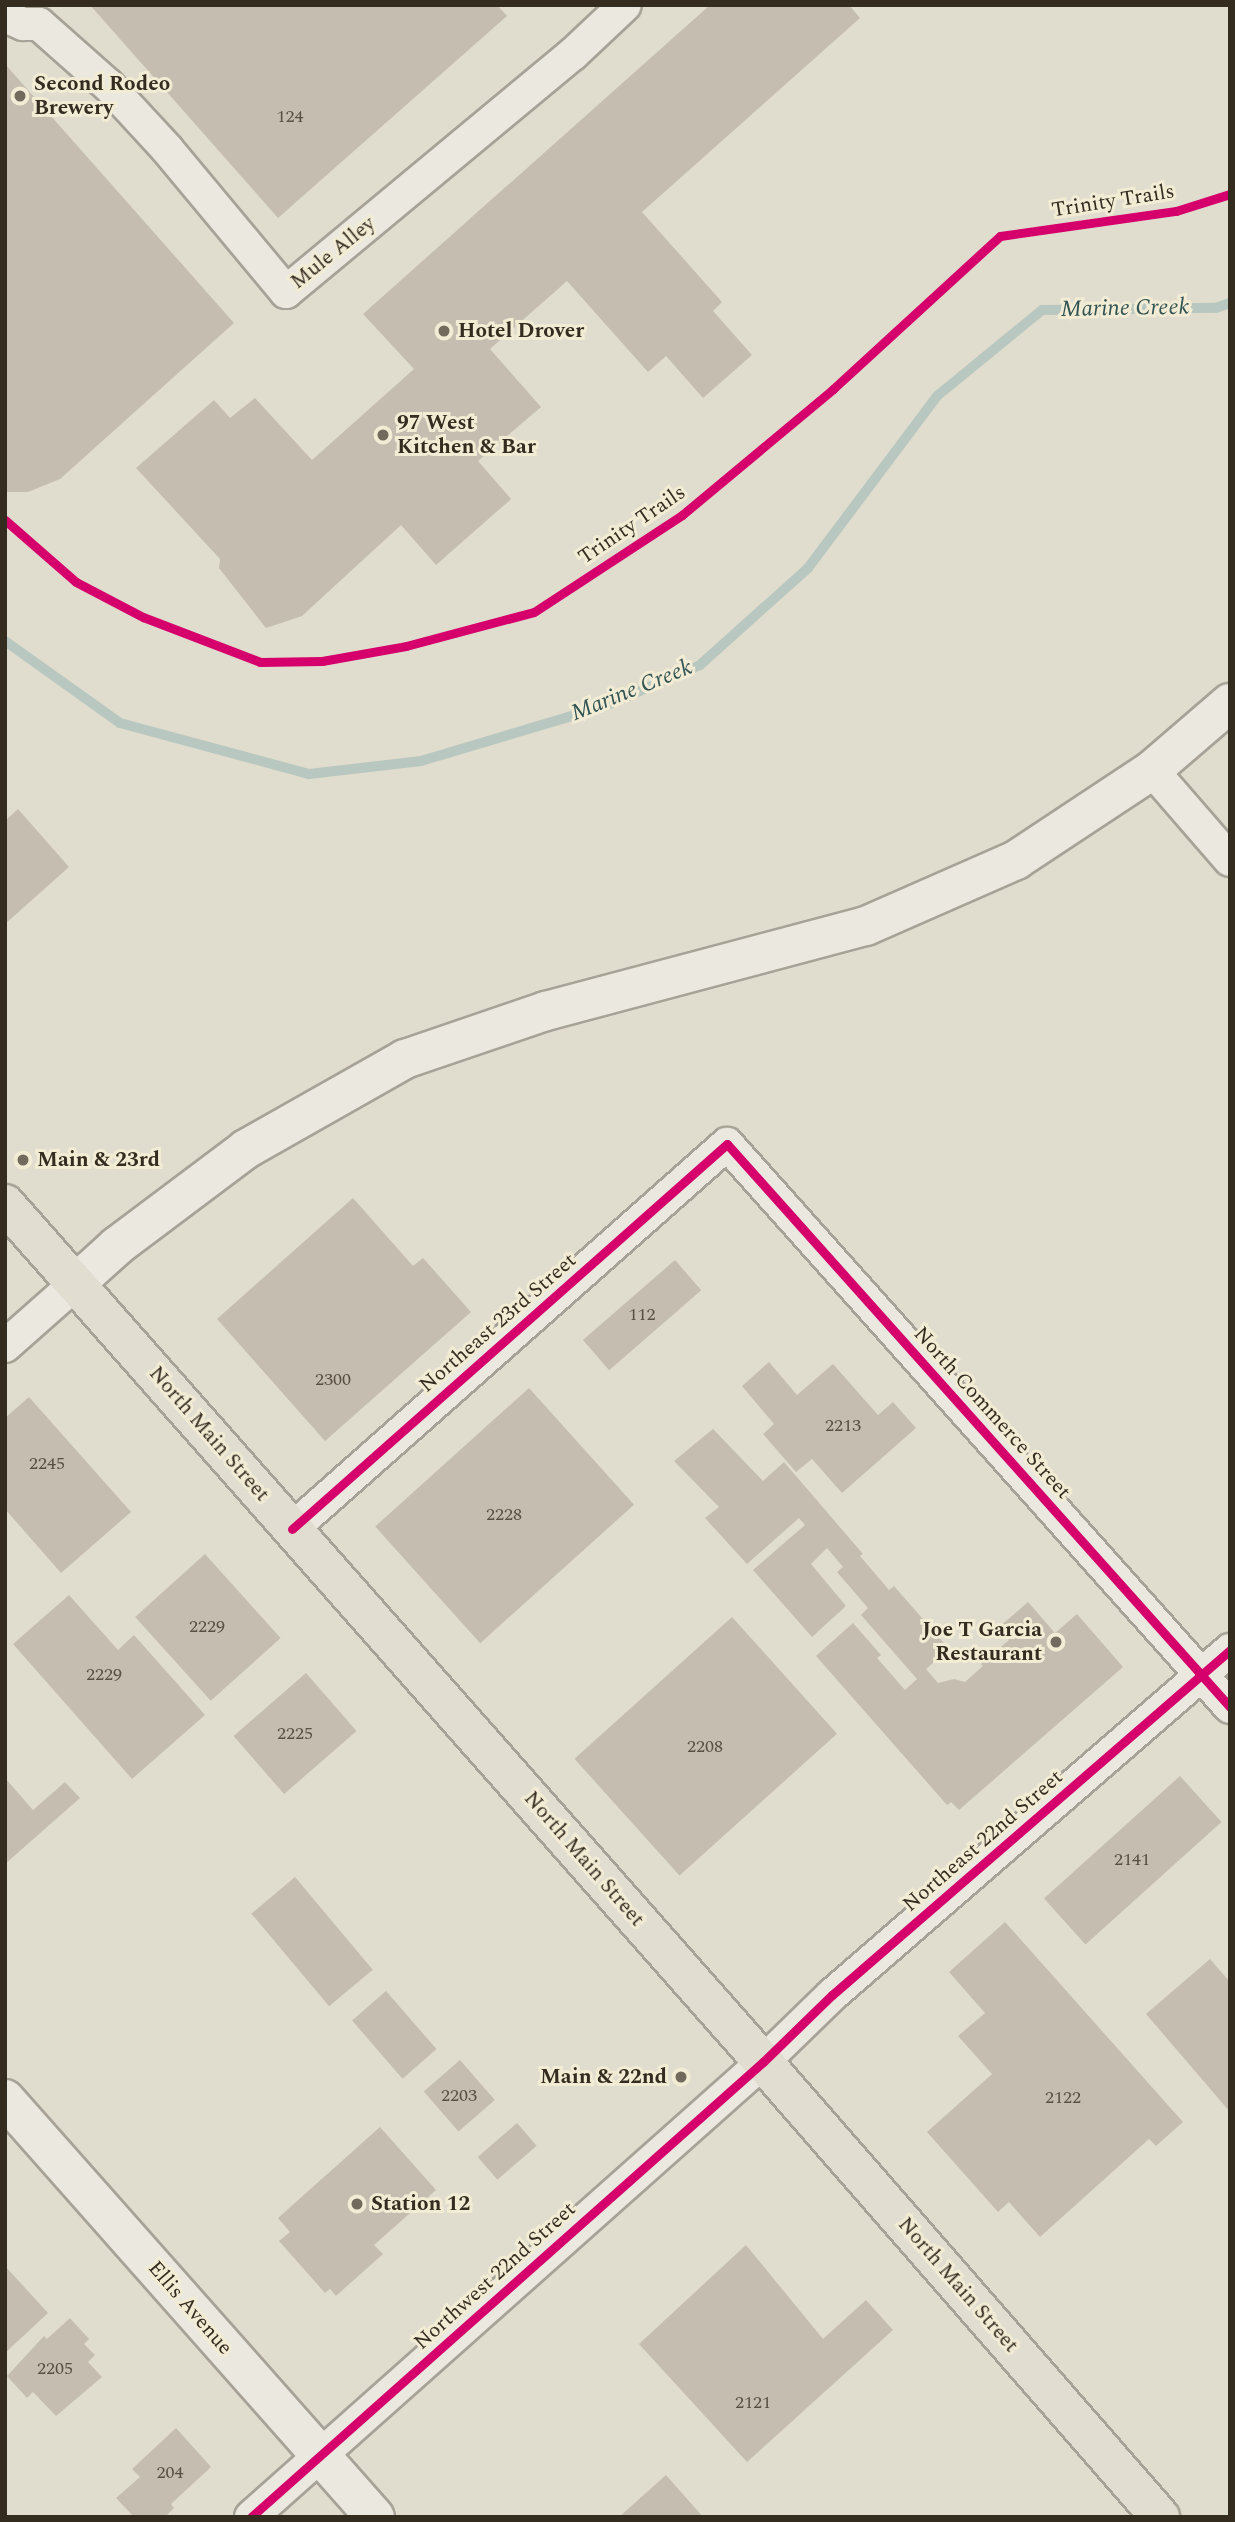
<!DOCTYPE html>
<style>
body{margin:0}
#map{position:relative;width:1235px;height:2522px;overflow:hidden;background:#e1ddce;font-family:Spectral,serif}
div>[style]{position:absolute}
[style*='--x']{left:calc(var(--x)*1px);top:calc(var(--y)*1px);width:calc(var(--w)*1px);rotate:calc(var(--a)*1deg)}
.stream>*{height:10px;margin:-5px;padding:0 5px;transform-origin:5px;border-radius:5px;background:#b8c7bf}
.building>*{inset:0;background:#c5bdaf;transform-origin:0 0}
.roads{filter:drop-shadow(2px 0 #a7a297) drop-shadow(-2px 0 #a7a297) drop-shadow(0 2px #a7a297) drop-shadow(0 -2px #a7a297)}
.minor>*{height:32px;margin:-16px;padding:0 16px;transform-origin:16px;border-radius:16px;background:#eae8df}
.tertiary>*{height:38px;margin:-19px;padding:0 19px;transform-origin:19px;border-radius:19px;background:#eae8df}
.secondary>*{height:38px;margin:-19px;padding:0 19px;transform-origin:19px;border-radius:19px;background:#eae8df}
.primary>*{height:38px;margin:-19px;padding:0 19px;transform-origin:19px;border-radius:19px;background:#e1ded1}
.cycleway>*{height:9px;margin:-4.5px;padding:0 4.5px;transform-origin:4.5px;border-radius:4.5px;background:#d6006c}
.dots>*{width:19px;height:19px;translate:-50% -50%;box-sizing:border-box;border:4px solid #f2ecd5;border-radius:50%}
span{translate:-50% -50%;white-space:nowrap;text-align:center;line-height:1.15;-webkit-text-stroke:6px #f2ecd5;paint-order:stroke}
.number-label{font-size:18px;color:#595044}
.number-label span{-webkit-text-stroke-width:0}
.poi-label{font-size:21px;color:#352c20;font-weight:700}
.left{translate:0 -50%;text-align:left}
.right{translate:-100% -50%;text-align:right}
.street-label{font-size:21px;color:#352c20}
.water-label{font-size:23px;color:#315353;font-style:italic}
.frame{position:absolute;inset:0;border:7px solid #352c20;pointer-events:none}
</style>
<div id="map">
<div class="stream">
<i style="--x:5;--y:641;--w:141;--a:35.5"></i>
<i style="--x:120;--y:723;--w:196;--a:15.1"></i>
<i style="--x:309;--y:774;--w:113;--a:-6.6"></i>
<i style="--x:421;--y:761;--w:192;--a:-16.6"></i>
<i style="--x:605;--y:706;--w:103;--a:-23.3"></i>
<i style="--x:700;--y:665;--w:145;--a:-41.9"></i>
<i style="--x:808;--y:568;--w:215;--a:-53.1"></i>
<i style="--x:937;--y:396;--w:136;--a:-39.3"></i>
<i style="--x:1042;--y:310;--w:174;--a:-0.7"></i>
<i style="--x:1216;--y:308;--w:15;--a:-20"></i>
</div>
<div class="building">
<i style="clip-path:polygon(90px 5px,497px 5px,507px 16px,278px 218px)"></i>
<i style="clip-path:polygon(710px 5px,849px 5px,860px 18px,642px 212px,722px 302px,713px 311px,752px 355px,703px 398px,666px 356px,648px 372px,567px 281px,490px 349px,541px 407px,478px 461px,511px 499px,436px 565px,401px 525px,302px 616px,266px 628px,219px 568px,220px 559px,136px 468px,214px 400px,230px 418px,255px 398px,312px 460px,414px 369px,363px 314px)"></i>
<i style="clip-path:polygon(5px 64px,234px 323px,60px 479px,28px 492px,5px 492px)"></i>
<i style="clip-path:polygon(18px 809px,69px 867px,5px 924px,5px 821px)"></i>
<i style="clip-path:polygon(353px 1198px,413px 1266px,423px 1258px,471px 1312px,325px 1441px,217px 1319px)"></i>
<i style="left:675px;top:1260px;width:40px;height:122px;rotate:49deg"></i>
<i style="clip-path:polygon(769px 1362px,797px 1395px,833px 1364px,878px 1415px,893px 1402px,916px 1428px,842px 1493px,812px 1459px,796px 1472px,763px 1434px,774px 1424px,742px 1386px)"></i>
<i style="left:529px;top:1388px;width:157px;height:207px;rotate:48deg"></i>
<i style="clip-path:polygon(29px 1397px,131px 1512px,61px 1573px,5px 1509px,5px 1418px)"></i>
<i style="clip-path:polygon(713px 1429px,763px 1481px,784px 1462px,863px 1554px,860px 1556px,889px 1590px,894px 1586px,949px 1649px,926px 1669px,938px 1683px,954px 1679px,965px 1682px,983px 1666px,981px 1664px,1009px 1640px,998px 1628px,1028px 1602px,1055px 1633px,1077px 1614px,1123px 1667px,959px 1810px,951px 1802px,947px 1805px,816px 1656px,853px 1623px,881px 1655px,877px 1658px,905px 1690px,917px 1679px,861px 1615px,868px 1608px,837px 1572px,843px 1567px,827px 1548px,811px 1564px,846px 1606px,812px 1637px,753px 1570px,805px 1525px,799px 1518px,747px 1564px,705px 1518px,719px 1507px,674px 1461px)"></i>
<i style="left:205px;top:1554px;width:113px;height:94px;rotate:48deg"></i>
<i style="clip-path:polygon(69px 1595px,118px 1650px,134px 1635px,205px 1715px,132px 1779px,13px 1644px)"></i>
<i style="left:732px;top:1617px;width:157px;height:212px;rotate:48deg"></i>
<i style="left:306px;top:1673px;width:77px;height:96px;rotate:49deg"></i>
<i style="left:1180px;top:1776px;width:62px;height:183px;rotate:48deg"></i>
<i style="clip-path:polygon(5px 1778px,33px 1810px,65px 1782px,80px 1798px,5px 1864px)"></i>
<i style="left:295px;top:1877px;width:121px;height:57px;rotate:50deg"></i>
<i style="clip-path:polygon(1005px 1922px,1183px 2122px,1156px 2146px,1149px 2139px,1040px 2237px,1009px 2202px,998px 2212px,927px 2132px,992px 2074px,958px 2036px,985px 2013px,949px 1972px)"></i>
<i style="clip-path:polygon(1210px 1959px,1230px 1982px,1230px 2112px,1146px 2014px)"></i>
<i style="left:386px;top:1991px;width:77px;height:45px;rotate:49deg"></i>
<i style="left:460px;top:2060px;width:53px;height:48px;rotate:49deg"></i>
<i style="left:517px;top:2123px;width:30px;height:52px;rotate:49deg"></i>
<i style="clip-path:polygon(380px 2127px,436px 2190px,374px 2245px,383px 2254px,336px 2296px,330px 2289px,325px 2293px,279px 2241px,290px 2232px,278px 2218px)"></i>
<i style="clip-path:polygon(746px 2245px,823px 2339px,866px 2300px,893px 2330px,747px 2462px,639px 2344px)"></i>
<i style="clip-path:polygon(5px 2266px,48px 2313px,5px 2353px)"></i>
<i style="clip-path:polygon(70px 2318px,89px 2339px,84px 2344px,95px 2355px,88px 2362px,102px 2377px,56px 2416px,33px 2392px,27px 2398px,7px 2376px,44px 2336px,47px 2339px)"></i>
<i style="clip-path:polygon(176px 2428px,211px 2467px,171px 2504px,174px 2508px,165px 2517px,134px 2517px,116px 2498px,140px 2477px,132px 2469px)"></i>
<i style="clip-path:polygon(666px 2475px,703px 2517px,619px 2517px)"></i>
</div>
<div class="roads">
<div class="minor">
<i style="--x:5;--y:16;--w:20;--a:24"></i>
<i style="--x:23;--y:24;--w:16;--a:0"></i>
<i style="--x:39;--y:24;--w:92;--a:41.5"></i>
<i style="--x:108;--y:85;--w:87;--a:47.3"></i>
<i style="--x:167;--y:149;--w:186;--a:50.2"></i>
<i style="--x:286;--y:292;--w:373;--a:-39.7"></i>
<i style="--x:573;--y:54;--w:71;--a:-43.3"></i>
<i style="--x:1152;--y:770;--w:119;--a:49.1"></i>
<i style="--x:5;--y:1346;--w:94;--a:-41.5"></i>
<i style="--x:292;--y:1529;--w:581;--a:-41.51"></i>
<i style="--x:727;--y:1144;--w:755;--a:48.22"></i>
<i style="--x:251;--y:2517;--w:685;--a:-41.63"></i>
<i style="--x:763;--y:2062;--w:96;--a:-44.2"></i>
<i style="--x:832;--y:1995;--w:527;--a:-40.92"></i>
</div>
<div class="tertiary">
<i style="--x:5;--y:2099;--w:558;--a:48.49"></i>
</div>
<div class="secondary">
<i style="--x:75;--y:1284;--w:57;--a:-42.1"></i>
<i style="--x:117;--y:1246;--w:161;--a:-36.9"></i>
<i style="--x:246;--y:1149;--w:183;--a:-29.5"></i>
<i style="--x:405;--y:1059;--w:149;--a:-18.8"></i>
<i style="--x:546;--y:1011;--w:331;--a:-14.9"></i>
<i style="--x:866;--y:926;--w:164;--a:-23.7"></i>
<i style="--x:1016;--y:860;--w:163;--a:-33.5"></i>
<i style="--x:1152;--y:770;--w:103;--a:-40.7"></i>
</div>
<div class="primary">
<i style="--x:5;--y:1204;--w:1145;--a:48.54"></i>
<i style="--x:763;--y:2062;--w:604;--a:48.89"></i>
</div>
</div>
<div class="cycleway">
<i style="--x:5;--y:520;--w:94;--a:41.1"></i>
<i style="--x:76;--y:582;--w:76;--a:27.6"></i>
<i style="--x:143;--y:617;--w:125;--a:21"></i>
<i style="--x:260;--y:662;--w:62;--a:-0.9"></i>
<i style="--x:322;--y:661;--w:85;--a:-10.1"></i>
<i style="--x:406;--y:646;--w:132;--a:-14.9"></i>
<i style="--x:534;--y:612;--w:177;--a:-33.2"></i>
<i style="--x:682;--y:515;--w:197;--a:-39.8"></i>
<i style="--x:833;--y:389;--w:226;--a:-42.5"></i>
<i style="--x:1000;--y:236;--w:178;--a:-8.1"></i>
<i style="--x:1176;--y:211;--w:57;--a:-17.5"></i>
<i style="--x:292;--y:1529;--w:581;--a:-41.51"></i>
<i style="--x:727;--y:1144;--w:755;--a:48.22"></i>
<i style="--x:251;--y:2517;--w:685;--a:-41.63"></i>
<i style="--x:763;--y:2062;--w:96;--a:-44.2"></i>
<i style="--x:832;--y:1995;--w:527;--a:-40.92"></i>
</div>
<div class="dots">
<i style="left:20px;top:96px;background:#716a5d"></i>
<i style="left:444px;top:331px;background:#716a5d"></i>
<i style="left:383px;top:435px;background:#716a5d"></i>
<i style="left:23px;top:1160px;background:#716a5d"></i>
<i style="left:1056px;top:1642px;background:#716a5d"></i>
<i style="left:681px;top:2077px;background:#716a5d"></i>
<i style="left:357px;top:2204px;background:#716a5d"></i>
</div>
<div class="number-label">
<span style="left:290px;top:117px">124</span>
<span style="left:642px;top:1315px">112</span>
<span style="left:333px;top:1380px">2300</span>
<span style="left:843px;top:1426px">2213</span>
<span style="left:47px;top:1464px">2245</span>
<span style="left:504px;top:1515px">2228</span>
<span style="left:207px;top:1627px">2229</span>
<span style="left:104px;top:1675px">2229</span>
<span style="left:295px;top:1734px">2225</span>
<span style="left:705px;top:1747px">2208</span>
<span style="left:1132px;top:1860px">2141</span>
<span style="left:459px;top:2096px">2203</span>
<span style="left:1063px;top:2098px">2122</span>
<span style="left:55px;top:2369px">2205</span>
<span style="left:753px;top:2403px">2121</span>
<span style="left:170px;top:2473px">204</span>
</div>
<div class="poi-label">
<span class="left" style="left:34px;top:96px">Second Rodeo<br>Brewery</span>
<span class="left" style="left:458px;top:331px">Hotel Drover</span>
<span class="left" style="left:397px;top:435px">97 West<br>Kitchen &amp; Bar</span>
<span class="left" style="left:37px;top:1160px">Main &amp; 23rd</span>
<span class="right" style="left:1042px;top:1642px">Joe T Garcia<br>Restaurant</span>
<span class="right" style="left:667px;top:2077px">Main &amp; 22nd</span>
<span class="left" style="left:371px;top:2204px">Station 12</span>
</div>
<div class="street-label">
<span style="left:1113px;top:201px;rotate:-9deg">Trinity Trails</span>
<span style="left:333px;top:253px;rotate:-39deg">Mule Alley</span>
<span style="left:632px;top:525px;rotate:-34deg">Trinity Trails</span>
<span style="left:498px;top:1323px;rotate:-41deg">Northeast 23rd Street</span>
<span style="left:992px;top:1413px;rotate:48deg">North Commerce Street</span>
<span style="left:209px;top:1434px;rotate:49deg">North Main Street</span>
<span style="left:983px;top:1841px;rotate:-41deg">Northeast 22nd Street</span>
<span style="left:584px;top:1859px;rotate:49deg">North Main Street</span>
<span style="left:495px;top:2276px;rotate:-42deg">Northwest 22nd Street</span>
<span style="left:958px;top:2285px;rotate:49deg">North Main Street</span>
<span style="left:190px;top:2308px;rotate:49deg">Ellis Avenue</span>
</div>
<div class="water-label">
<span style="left:1125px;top:309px;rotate:-1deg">Marine Creek</span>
<span style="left:632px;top:691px;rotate:-22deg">Marine Creek</span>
</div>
<div class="frame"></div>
</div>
